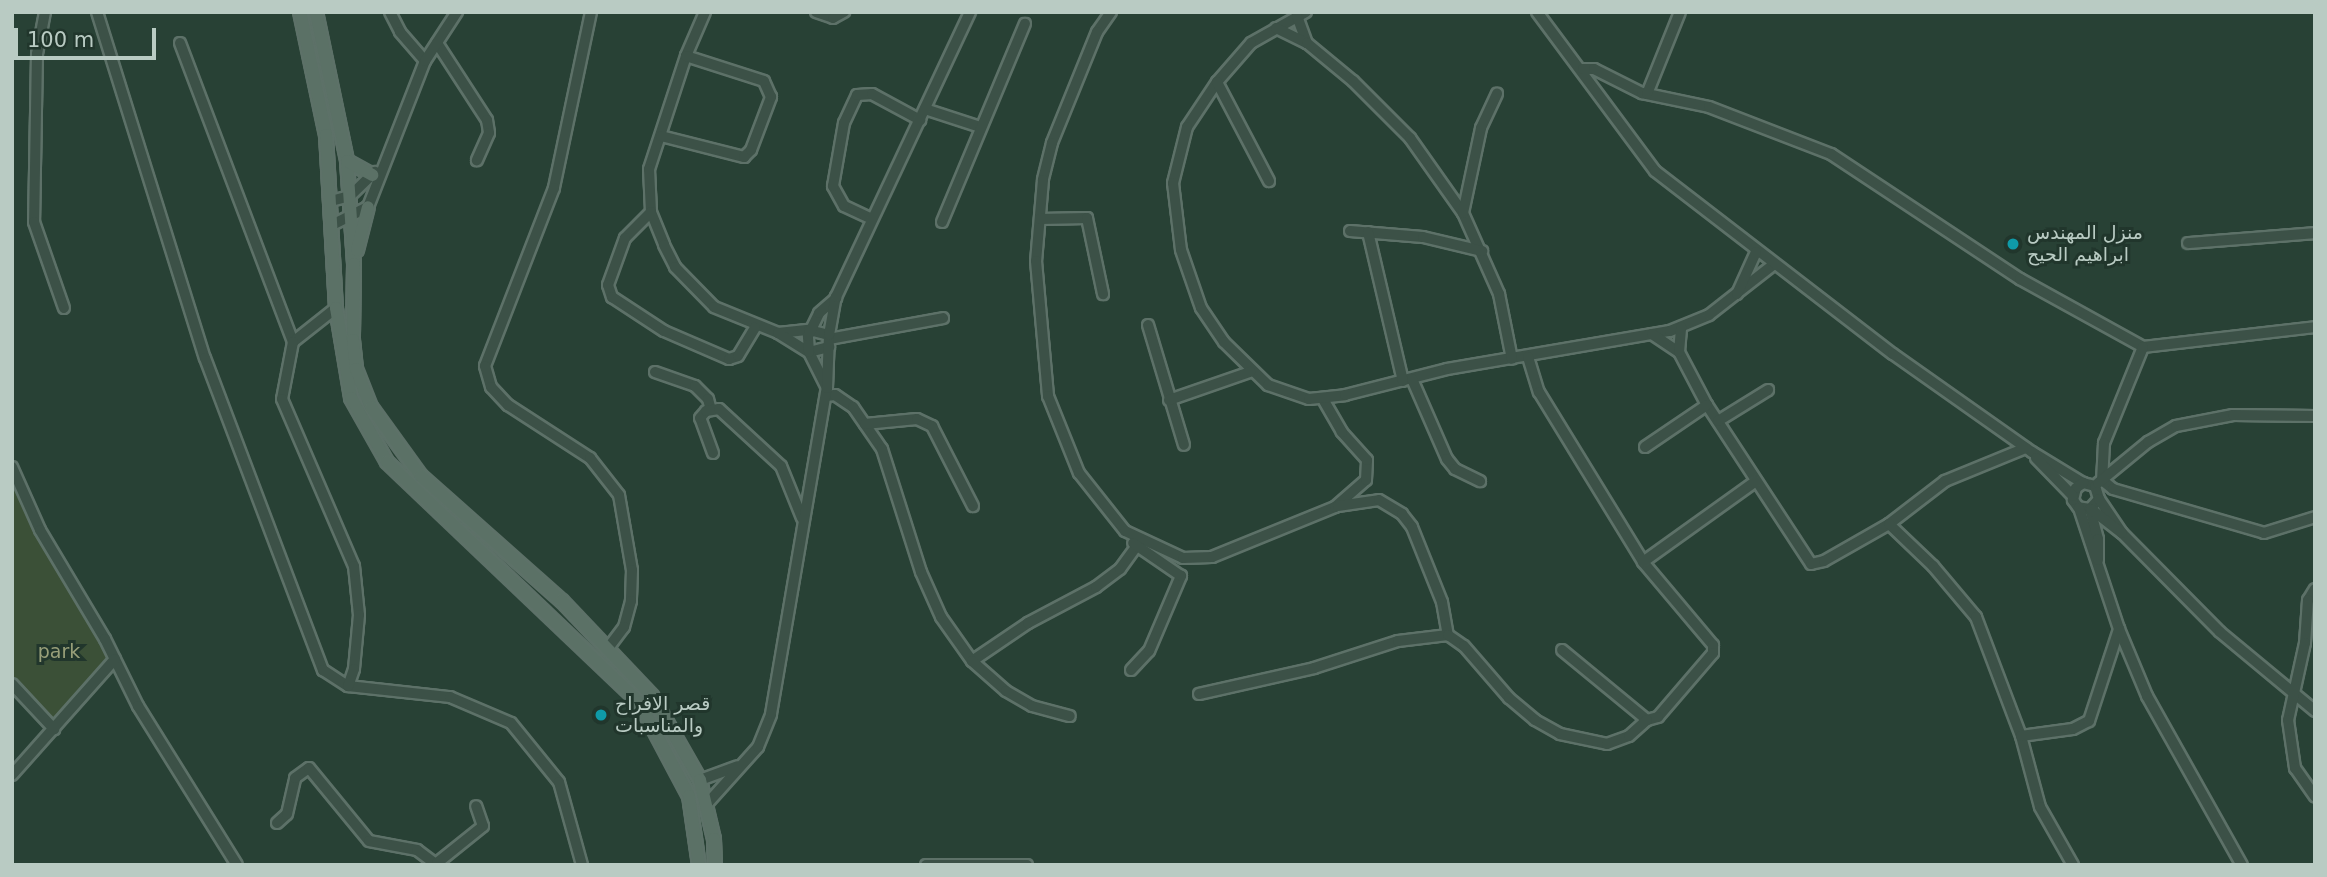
<!DOCTYPE html>
<meta charset="utf-8">
<style>
body{margin:0}
#map{position:relative;width:2327px;height:877px;overflow:hidden;background:#284135;font-family:"DejaVu Sans","Noto Sans Arabic",sans-serif}
div>[style]{position:absolute}
[style*='--x']{left:calc(var(--x)*1px);top:calc(var(--y)*1px);width:calc(var(--w)*1px);rotate:calc(var(--a)*1deg)}
.green>*{inset:0;background:#3b5037}
.roads{filter:drop-shadow(2px 0 #5d7168) drop-shadow(-2px 0 #5d7168) drop-shadow(0 2px #5d7168) drop-shadow(0 -2px #5d7168)}
.minor>*{height:10px;margin:-5px;padding:0 5px;transform-origin:5px;border-radius:5px;background:#3c5147}
.major>*{height:12px;margin:-6px;padding:0 6px;transform-origin:6px;border-radius:6px;background:#5b7166}
.dots>*{width:19px;height:19px;translate:-50% -50%;box-sizing:border-box;border:4px solid #21362c;border-radius:50%}
span{translate:-50% -50%;white-space:nowrap;text-align:center;line-height:1.15;-webkit-text-stroke:6px #21362c;paint-order:stroke}
.poi-label{font-size:19px;color:#b9cbc3}
.left{translate:0 -50%;text-align:left}
.park-label{font-size:19px;color:#989f79}
.frame{position:absolute;inset:0;border:14px solid #b9cbc3;pointer-events:none}
.scale{position:absolute;left:14px;top:28px;width:142px;height:32px;box-sizing:border-box;border:4px solid #b9cbc3;border-top:0;padding-left:9px;font-size:21px;line-height:24px;white-space:nowrap;color:#b9cbc3;-webkit-text-stroke:5px #21362c;paint-order:stroke}
</style>
<div id="map">
<div class="green">
<i style="clip-path:polygon(12px 467px,40px 530px,115px 659px,54px 729px,12px 684px)"></i>
</div>
<div class="roads">
<div class="minor">
<i style="--x:45;--y:12;--w:43;--a:100.8"></i>
<i style="--x:37;--y:54;--w:168;--a:91"></i>
<i style="--x:34;--y:222;--w:91;--a:70.8"></i>
<i style="--x:97;--y:12;--w:362;--a:72.7"></i>
<i style="--x:205;--y:358;--w:334;--a:69.3"></i>
<i style="--x:323;--y:670;--w:30;--a:33"></i>
<i style="--x:348;--y:686;--w:103;--a:6.2"></i>
<i style="--x:450;--y:697;--w:66;--a:23.1"></i>
<i style="--x:511;--y:723;--w:76;--a:50.9"></i>
<i style="--x:559;--y:782;--w:86;--a:74.5"></i>
<i style="--x:390;--y:12;--w:22;--a:63"></i>
<i style="--x:400;--y:32;--w:38;--a:49"></i>
<i style="--x:591;--y:12;--w:180;--a:101.9"></i>
<i style="--x:554;--y:188;--w:191;--a:111.2"></i>
<i style="--x:485;--y:366;--w:22;--a:74"></i>
<i style="--x:491;--y:387;--w:25;--a:47"></i>
<i style="--x:508;--y:405;--w:98;--a:32.9"></i>
<i style="--x:590;--y:458;--w:47;--a:51.9"></i>
<i style="--x:619;--y:495;--w:76;--a:80.2"></i>
<i style="--x:632;--y:570;--w:31;--a:92"></i>
<i style="--x:631;--y:601;--w:27;--a:105"></i>
<i style="--x:624;--y:627;--w:26;--a:127"></i>
<i style="--x:705;--y:12;--w:48;--a:113.4"></i>
<i style="--x:686;--y:56;--w:119;--a:108.1"></i>
<i style="--x:649;--y:169;--w:43;--a:87.3"></i>
<i style="--x:651;--y:212;--w:35;--a:68"></i>
<i style="--x:664;--y:245;--w:25;--a:63"></i>
<i style="--x:675;--y:267;--w:56;--a:45.7"></i>
<i style="--x:714;--y:307;--w:69;--a:22.1"></i>
<i style="--x:778;--y:333;--w:31;--a:-6"></i>
<i style="--x:809;--y:330;--w:21;--a:14"></i>
<i style="--x:816;--y:12;--w:18;--a:19"></i>
<i style="--x:833;--y:18;--w:13;--a:-29"></i>
<i style="--x:1111;--y:12;--w:24;--a:125"></i>
<i style="--x:1097;--y:32;--w:120;--a:112.1"></i>
<i style="--x:1052;--y:143;--w:38;--a:104"></i>
<i style="--x:1043;--y:180;--w:81;--a:94.9"></i>
<i style="--x:1036;--y:261;--w:136;--a:84.9"></i>
<i style="--x:1048;--y:396;--w:83;--a:68.1"></i>
<i style="--x:1079;--y:473;--w:74;--a:51.6"></i>
<i style="--x:1125;--y:531;--w:64;--a:25"></i>
<i style="--x:1183;--y:558;--w:29;--a:-2"></i>
<i style="--x:1212;--y:557;--w:133;--a:-22.1"></i>
<i style="--x:1335;--y:507;--w:41;--a:-41.1"></i>
<i style="--x:1366;--y:480;--w:20;--a:-87"></i>
<i style="--x:1367;--y:460;--w:38;--a:-132"></i>
<i style="--x:1342;--y:432;--w:39;--a:-120"></i>
<i style="--x:1306;--y:12;--w:63;--a:150.6"></i>
<i style="--x:1251;--y:43;--w:52;--a:131.1"></i>
<i style="--x:1217;--y:82;--w:54;--a:123.7"></i>
<i style="--x:1187;--y:127;--w:58;--a:104"></i>
<i style="--x:1173;--y:183;--w:67;--a:83.2"></i>
<i style="--x:1181;--y:250;--w:61;--a:71"></i>
<i style="--x:1201;--y:308;--w:41;--a:55.9"></i>
<i style="--x:1224;--y:342;--w:62;--a:44.3"></i>
<i style="--x:1268;--y:385;--w:43;--a:18.9"></i>
<i style="--x:1309;--y:399;--w:36;--a:-6"></i>
<i style="--x:1345;--y:395;--w:105;--a:-14.3"></i>
<i style="--x:1447;--y:369;--w:226;--a:-9.7"></i>
<i style="--x:1670;--y:331;--w:42;--a:-22.3"></i>
<i style="--x:1709;--y:315;--w:81;--a:-38"></i>
<i style="--x:1537;--y:12;--w:198;--a:53.4"></i>
<i style="--x:1655;--y:171;--w:300;--a:37.6"></i>
<i style="--x:1893;--y:354;--w:170;--a:35.2"></i>
<i style="--x:2032;--y:452;--w:60;--a:31.3"></i>
<i style="--x:2083;--y:483;--w:12;--a:14"></i>
<i style="--x:2095;--y:486;--w:14;--a:73"></i>
<i style="--x:2099;--y:499;--w:13;--a:132"></i>
<i style="--x:2090;--y:509;--w:12;--a:-171"></i>
<i style="--x:2078;--y:507;--w:9;--a:-126"></i>
<i style="--x:2073;--y:500;--w:12;--a:-76"></i>
<i style="--x:2076;--y:488;--w:9;--a:-36"></i>
<i style="--x:1297;--y:16;--w:29;--a:70"></i>
<i style="--x:1276;--y:28;--w:34;--a:26"></i>
<i style="--x:1307;--y:43;--w:60;--a:39.6"></i>
<i style="--x:1353;--y:81;--w:81;--a:45"></i>
<i style="--x:1410;--y:138;--w:92;--a:54.8"></i>
<i style="--x:1463;--y:213;--w:89;--a:66"></i>
<i style="--x:1499;--y:294;--w:66;--a:78.7"></i>
<i style="--x:180;--y:43;--w:320;--a:69.3"></i>
<i style="--x:437;--y:43;--w:92;--a:57"></i>
<i style="--x:487;--y:120;--w:13;--a:81"></i>
<i style="--x:489;--y:133;--w:30;--a:114"></i>
<i style="--x:1583;--y:69;--w:11;--a:0"></i>
<i style="--x:1594;--y:69;--w:54;--a:26.6"></i>
<i style="--x:1642;--y:93;--w:68;--a:11.8"></i>
<i style="--x:1709;--y:107;--w:131;--a:21.1"></i>
<i style="--x:1831;--y:154;--w:227;--a:33.5"></i>
<i style="--x:2020;--y:279;--w:141;--a:28.9"></i>
<i style="--x:2143;--y:347;--w:173;--a:-6.6"></i>
<i style="--x:1217;--y:82;--w:112;--a:62.3"></i>
<i style="--x:1647;--y:94;--w:88;--a:-68.1"></i>
<i style="--x:925;--y:109;--w:58;--a:18.1"></i>
<i style="--x:661;--y:136;--w:86;--a:14.2"></i>
<i style="--x:744;--y:157;--w:10;--a:-45"></i>
<i style="--x:751;--y:150;--w:57;--a:-69.3"></i>
<i style="--x:771;--y:97;--w:17;--a:-114"></i>
<i style="--x:764;--y:81;--w:82;--a:-162.2"></i>
<i style="--x:331;--y:201;--w:20;--a:-15"></i>
<i style="--x:350;--y:196;--w:35;--a:-44"></i>
<i style="--x:651;--y:212;--w:37;--a:135"></i>
<i style="--x:625;--y:238;--w:50;--a:109.9"></i>
<i style="--x:608;--y:285;--w:13;--a:72"></i>
<i style="--x:612;--y:297;--w:62;--a:33.2"></i>
<i style="--x:664;--y:331;--w:71;--a:23.3"></i>
<i style="--x:729;--y:359;--w:9;--a:-18"></i>
<i style="--x:738;--y:356;--w:33;--a:-59"></i>
<i style="--x:1463;--y:213;--w:87;--a:-78"></i>
<i style="--x:1481;--y:128;--w:38;--a:-65"></i>
<i style="--x:872;--y:219;--w:31;--a:-155"></i>
<i style="--x:844;--y:206;--w:23;--a:-119"></i>
<i style="--x:833;--y:186;--w:64;--a:-80.1"></i>
<i style="--x:844;--y:123;--w:31;--a:-65"></i>
<i style="--x:857;--y:95;--w:15;--a:-4"></i>
<i style="--x:872;--y:94;--w:55;--a:28.4"></i>
<i style="--x:1040;--y:219;--w:47;--a:-1.2"></i>
<i style="--x:1087;--y:218;--w:78;--a:78.1"></i>
<i style="--x:942;--y:222;--w:215;--a:-67.3"></i>
<i style="--x:332;--y:225;--w:40;--a:-26.6"></i>
<i style="--x:368;--y:207;--w:157;--a:-68.7"></i>
<i style="--x:425;--y:61;--w:59;--a:-56.9"></i>
<i style="--x:1350;--y:231;--w:73;--a:4.7"></i>
<i style="--x:1423;--y:237;--w:61;--a:13.3"></i>
<i style="--x:1368;--y:232;--w:153;--a:76.8"></i>
<i style="--x:2188;--y:243;--w:127;--a:-4.5"></i>
<i style="--x:1737;--y:294;--w:46;--a:-65.7"></i>
<i style="--x:336;--y:308;--w:55;--a:141.7"></i>
<i style="--x:293;--y:342;--w:58;--a:100.9"></i>
<i style="--x:282;--y:399;--w:182;--a:66.7"></i>
<i style="--x:354;--y:566;--w:49;--a:84.2"></i>
<i style="--x:359;--y:615;--w:54;--a:95.3"></i>
<i style="--x:354;--y:669;--w:18;--a:109"></i>
<i style="--x:1148;--y:325;--w:125;--a:73.3"></i>
<i style="--x:778;--y:333;--w:36;--a:32"></i>
<i style="--x:809;--y:352;--w:21;--a:-14"></i>
<i style="--x:1652;--y:334;--w:32;--a:34"></i>
<i style="--x:1679;--y:352;--w:60;--a:62.2"></i>
<i style="--x:1707;--y:405;--w:190;--a:56.8"></i>
<i style="--x:1811;--y:564;--w:13;--a:-13"></i>
<i style="--x:1824;--y:561;--w:75;--a:-29.6"></i>
<i style="--x:1889;--y:524;--w:71;--a:-37.5"></i>
<i style="--x:1945;--y:481;--w:87;--a:-22.2"></i>
<i style="--x:829;--y:339;--w:116;--a:-10.4"></i>
<i style="--x:2143;--y:347;--w:104;--a:112.1"></i>
<i style="--x:2104;--y:443;--w:37;--a:93"></i>
<i style="--x:2102;--y:480;--w:14;--a:39"></i>
<i style="--x:2113;--y:489;--w:157;--a:16.2"></i>
<i style="--x:2264;--y:533;--w:53;--a:-17.4"></i>
<i style="--x:1679;--y:352;--w:25;--a:-85"></i>
<i style="--x:1528;--y:357;--w:37;--a:73"></i>
<i style="--x:1539;--y:392;--w:199;--a:58.5"></i>
<i style="--x:1643;--y:562;--w:109;--a:49.9"></i>
<i style="--x:1713;--y:645;--w:8;--a:90"></i>
<i style="--x:1713;--y:653;--w:84;--a:130.7"></i>
<i style="--x:1658;--y:717;--w:11;--a:165"></i>
<i style="--x:1647;--y:720;--w:110;--a:-140.5"></i>
<i style="--x:655;--y:372;--w:42;--a:19.3"></i>
<i style="--x:695;--y:386;--w:18;--a:45"></i>
<i style="--x:708;--y:399;--w:11;--a:75"></i>
<i style="--x:1412;--y:379;--w:87;--a:66.4"></i>
<i style="--x:1447;--y:459;--w:13;--a:51"></i>
<i style="--x:1455;--y:469;--w:28;--a:26"></i>
<i style="--x:827;--y:388;--w:40;--a:-116.6"></i>
<i style="--x:809;--y:352;--w:16;--a:-94"></i>
<i style="--x:808;--y:336;--w:25;--a:-64"></i>
<i style="--x:819;--y:313;--w:23;--a:-41"></i>
<i style="--x:826;--y:396;--w:9;--a:-6"></i>
<i style="--x:835;--y:395;--w:22;--a:34"></i>
<i style="--x:853;--y:407;--w:51;--a:55.4"></i>
<i style="--x:882;--y:449;--w:129;--a:72.4"></i>
<i style="--x:921;--y:572;--w:49;--a:66"></i>
<i style="--x:941;--y:617;--w:54;--a:54.8"></i>
<i style="--x:972;--y:661;--w:68;--a:-34.2"></i>
<i style="--x:1028;--y:623;--w:77;--a:-27.9"></i>
<i style="--x:1096;--y:587;--w:30;--a:-37"></i>
<i style="--x:1120;--y:569;--w:27;--a:-54"></i>
<i style="--x:1169;--y:400;--w:86;--a:-19.1"></i>
<i style="--x:1718;--y:421;--w:59;--a:-31.8"></i>
<i style="--x:865;--y:424;--w:52;--a:-5.5"></i>
<i style="--x:917;--y:419;--w:17;--a:25"></i>
<i style="--x:932;--y:426;--w:90;--a:62.9"></i>
<i style="--x:1645;--y:447;--w:75;--a:-34.1"></i>
<i style="--x:713;--y:453;--w:37;--a:-110"></i>
<i style="--x:700;--y:418;--w:9;--a:-49"></i>
<i style="--x:706;--y:411;--w:13;--a:-9"></i>
<i style="--x:719;--y:409;--w:84;--a:42.6"></i>
<i style="--x:781;--y:466;--w:56;--a:68"></i>
<i style="--x:2036;--y:458;--w:53;--a:45.8"></i>
<i style="--x:12;--y:467;--w:69;--a:66"></i>
<i style="--x:40;--y:530;--w:127;--a:59.2"></i>
<i style="--x:105;--y:639;--w:75;--a:63.8"></i>
<i style="--x:138;--y:706;--w:187;--a:58.1"></i>
<i style="--x:2098;--y:483;--w:65;--a:-39.4"></i>
<i style="--x:2148;--y:442;--w:32;--a:-30"></i>
<i style="--x:2176;--y:426;--w:58;--a:-10.9"></i>
<i style="--x:2233;--y:415;--w:82;--a:0.7"></i>
<i style="--x:2099;--y:499;--w:41;--a:55.9"></i>
<i style="--x:2122;--y:533;--w:139;--a:45.3"></i>
<i style="--x:2220;--y:632;--w:124;--a:39.7"></i>
<i style="--x:1338;--y:506;--w:41;--a:-8.3"></i>
<i style="--x:1379;--y:500;--w:27;--a:31"></i>
<i style="--x:1402;--y:514;--w:16;--a:52"></i>
<i style="--x:1412;--y:527;--w:81;--a:68.2"></i>
<i style="--x:1442;--y:602;--w:34;--a:80"></i>
<i style="--x:2079;--y:508;--w:127;--a:71.7"></i>
<i style="--x:2119;--y:629;--w:73;--a:67.3"></i>
<i style="--x:2147;--y:696;--w:194;--a:60.7"></i>
<i style="--x:2090;--y:509;--w:31;--a:75"></i>
<i style="--x:2098;--y:539;--w:21;--a:90"></i>
<i style="--x:2091;--y:509;--w:39;--a:38"></i>
<i style="--x:1889;--y:524;--w:61;--a:43.7"></i>
<i style="--x:1933;--y:566;--w:67;--a:49.9"></i>
<i style="--x:1976;--y:617;--w:127;--a:69.3"></i>
<i style="--x:2021;--y:736;--w:73;--a:75"></i>
<i style="--x:2040;--y:807;--w:67;--a:60.4"></i>
<i style="--x:1643;--y:562;--w:139;--a:-35.6"></i>
<i style="--x:2315;--y:589;--w:13;--a:122"></i>
<i style="--x:2308;--y:600;--w:43;--a:94"></i>
<i style="--x:2305;--y:643;--w:79;--a:102.4"></i>
<i style="--x:2288;--y:720;--w:49;--a:81.7"></i>
<i style="--x:2295;--y:768;--w:35;--a:55"></i>
<i style="--x:972;--y:661;--w:45;--a:41.4"></i>
<i style="--x:1006;--y:691;--w:30;--a:30"></i>
<i style="--x:1032;--y:706;--w:39;--a:15"></i>
<i style="--x:1131;--y:670;--w:26;--a:-47"></i>
<i style="--x:1149;--y:651;--w:82;--a:-66.9"></i>
<i style="--x:1181;--y:576;--w:58;--a:-145.5"></i>
<i style="--x:12;--y:684;--w:62;--a:47"></i>
<i style="--x:1199;--y:694;--w:118;--a:-12.7"></i>
<i style="--x:1314;--y:668;--w:88;--a:-17.8"></i>
<i style="--x:1398;--y:641;--w:50;--a:-6.8"></i>
<i style="--x:1448;--y:635;--w:19;--a:35"></i>
<i style="--x:1464;--y:646;--w:69;--a:49.1"></i>
<i style="--x:1509;--y:698;--w:34;--a:40"></i>
<i style="--x:1535;--y:720;--w:29;--a:29"></i>
<i style="--x:1560;--y:734;--w:48;--a:12"></i>
<i style="--x:1607;--y:744;--w:23;--a:-20"></i>
<i style="--x:1629;--y:736;--w:24;--a:-42"></i>
<i style="--x:2021;--y:736;--w:52;--a:-7.7"></i>
<i style="--x:2073;--y:729;--w:18;--a:-27"></i>
<i style="--x:2089;--y:721;--w:97;--a:-71.9"></i>
<i style="--x:12;--y:775;--w:155;--a:-48.4"></i>
<i style="--x:700;--y:780;--w:40;--a:-20.2"></i>
<i style="--x:706;--y:805;--w:78;--a:-48.1"></i>
<i style="--x:758;--y:747;--w:35;--a:-68"></i>
<i style="--x:771;--y:714;--w:331;--a:-80.3"></i>
<i style="--x:827;--y:388;--w:53;--a:-87.8"></i>
<i style="--x:829;--y:335;--w:39;--a:-80"></i>
<i style="--x:836;--y:297;--w:315;--a:-64.8"></i>
<i style="--x:277;--y:823;--w:13;--a:-42"></i>
<i style="--x:287;--y:814;--w:37;--a:-77"></i>
<i style="--x:295;--y:778;--w:17;--a:-36"></i>
<i style="--x:309;--y:768;--w:94;--a:50.6"></i>
<i style="--x:369;--y:841;--w:49;--a:10.6"></i>
<i style="--x:417;--y:850;--w:25;--a:37"></i>
<i style="--x:437;--y:863;--w:59;--a:-38.8"></i>
<i style="--x:483;--y:826;--w:21;--a:-109"></i>
<i style="--x:926;--y:865;--w:101;--a:0"></i>
</div>
<div class="major">
<i style="--x:300;--y:12;--w:126;--a:78.1"></i>
<i style="--x:326;--y:135;--w:173;--a:86.7"></i>
<i style="--x:336;--y:308;--w:91;--a:80.5"></i>
<i style="--x:351;--y:398;--w:73;--a:60.6"></i>
<i style="--x:387;--y:462;--w:348;--a:43.6"></i>
<i style="--x:639;--y:702;--w:106;--a:62"></i>
<i style="--x:689;--y:796;--w:70;--a:81.8"></i>
<i style="--x:316;--y:12;--w:152;--a:78.2"></i>
<i style="--x:347;--y:161;--w:103;--a:86.1"></i>
<i style="--x:354;--y:264;--w:76;--a:90.8"></i>
<i style="--x:353;--y:340;--w:29;--a:84"></i>
<i style="--x:356;--y:369;--w:41;--a:68.5"></i>
<i style="--x:371;--y:407;--w:85;--a:54.1"></i>
<i style="--x:421;--y:476;--w:188;--a:41.6"></i>
<i style="--x:562;--y:601;--w:131;--a:46.5"></i>
<i style="--x:652;--y:696;--w:97;--a:60.3"></i>
<i style="--x:700;--y:780;--w:61;--a:76.7"></i>
<i style="--x:714;--y:839;--w:26;--a:88"></i>
<i style="--x:347;--y:161;--w:29;--a:29"></i>
<i style="--x:357;--y:250;--w:44;--a:-75.7"></i>
</div>
</div>
<div class="dots">
<i style="left:2013px;top:244px;background:#0f9aa8"></i>
<i style="left:601px;top:715px;background:#0f9aa8"></i>
</div>
<div class="poi-label">
<span class="left" style="left:2027px;top:244px">منزل المهندس<br>ابراهيم الحيح</span>
<span class="left" style="left:615px;top:715px">قصر الافراح<br>والمناسبات</span>
</div>
<div class="park-label">
<span style="left:59px;top:652px">park</span>
</div>
<div class="frame"></div>
<div class="scale">100 m</div>
</div>
